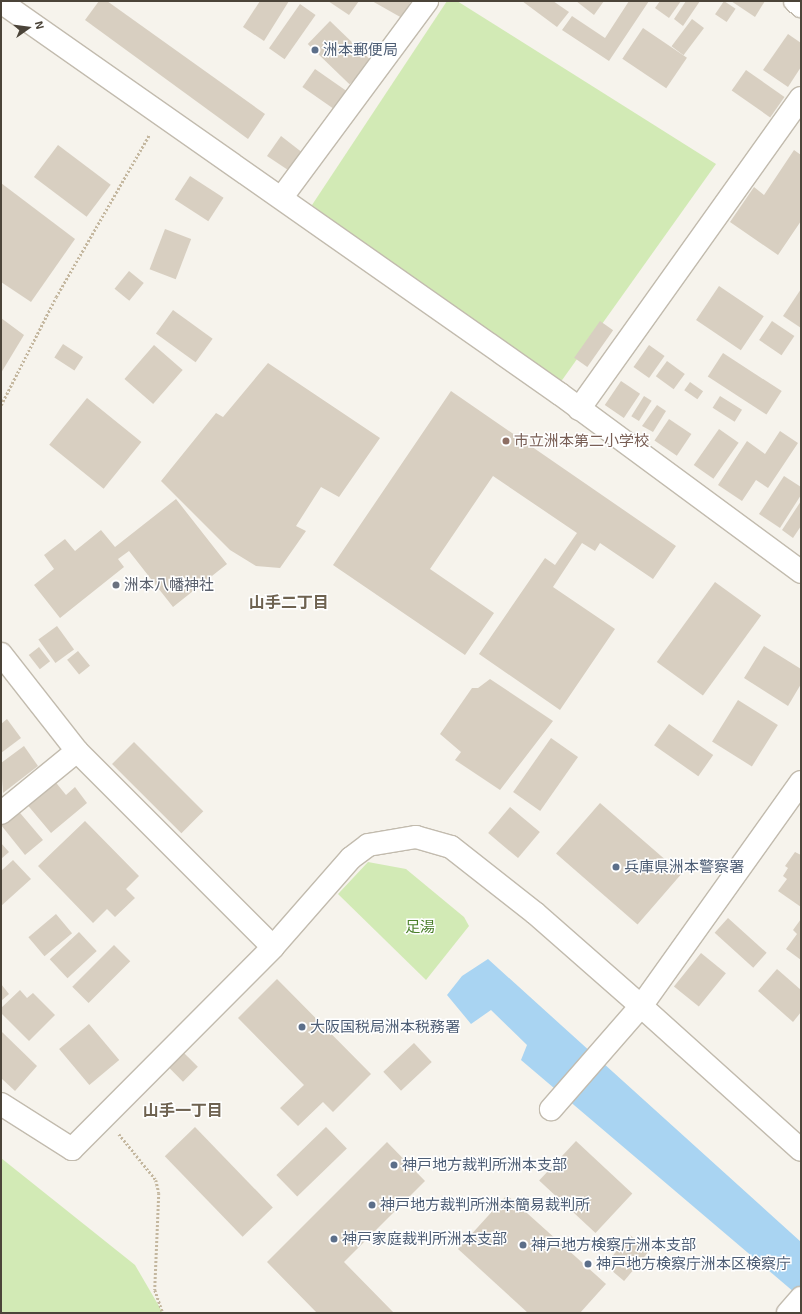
<!DOCTYPE html>
<meta charset="utf-8">
<style>
body{margin:0}
#map{position:relative;width:802px;height:1314px;overflow:hidden;background:#f6f3ec;font-family:"Exo 2","Noto Sans JP",sans-serif}
div>[style]{position:absolute}
[style*='--x']{left:calc(var(--x)*1px);top:calc(var(--y)*1px);width:calc(var(--w)*1px);rotate:calc(var(--a)*1deg)}
.green>*{inset:0;background:#d2eab5}
.water>*{inset:0;background:#a9d4f2}
.building>*{inset:0;background:#d8cfc1;transform-origin:0 0}
.path>*{height:2.5px;margin-top:-1.25px;transform-origin:0;background:repeating-linear-gradient(90deg,#c4b79f 0 2px,transparent 0 4px)}
.roads{filter:drop-shadow(1px 0 #c2bbae) drop-shadow(-1px 0 #c2bbae) drop-shadow(0 1px #c2bbae) drop-shadow(0 -1px #c2bbae)}
.minor>*{height:22px;margin:-11px;padding:0 11px;transform-origin:11px;border-radius:11px;background:#fff}
.dots>*{width:11px;height:11px;translate:-50% -50%;box-sizing:border-box;border:2px solid #fff;border-radius:50%}
span{translate:-50% -50%;white-space:nowrap;text-align:center;line-height:1.15;-webkit-text-stroke:3px #fff;paint-order:stroke}
.service-label{font-size:15px;color:#4e5e75}
.left{translate:0 -50%;text-align:left}
.education-label{font-size:15px;color:#785e54}
.worship-label{font-size:15px;color:#5b616d}
.park-label{font-size:15px;color:#4a7f2a}
.neighbourhood-label{font-size:16px;color:#6e6250;font-weight:700}
.frame{position:absolute;inset:0;border:2px solid #4b4439;pointer-events:none}
.north{position:absolute;left:8px;top:8px;width:40px;height:40px;-webkit-text-stroke:3px #fff;paint-order:stroke;rotate:76deg;font-size:11px;font-weight:700;line-height:16px;text-align:center;color:#4b4439}
.north::after{content:'';display:block;margin:auto;width:14px;height:18px;background:#4b4439;clip-path:polygon(50% 0,100% 100%,50% 72%,0 100%)}
</style>
<div id="map">
<div class="green">
<i style="clip-path:polygon(447px 1px,457px 1px,716px 164px,555px 390px,312px 205px)"></i>
<i style="clip-path:polygon(368px 862px,406px 869px,464px 917px,469px 926px,426px 980px,338px 894px)"></i>
<i style="clip-path:polygon(1px 1158px,135px 1265px,163px 1313px,1px 1313px)"></i>
</div>
<div class="water">
<i style="clip-path:polygon(488px 959px,801px 1242px,801px 1298px,521px 1060px,527px 1045px,491px 1010px,471px 1024px,447px 995px,462px 976px)"></i>
</div>
<div class="building">
<i style="clip-path:polygon(99px 1px,107px 1px,265px 114px,248px 139px,85px 20px)"></i>
<i style="clip-path:polygon(260px 1px,289px 1px,264px 41px,243px 27px)"></i>
<i style="clip-path:polygon(328px 1px,359px 1px,349px 15px)"></i>
<i style="clip-path:polygon(372px 1px,411px 1px,402px 18px)"></i>
<i style="clip-path:polygon(522px 1px,553px 1px,569px 12px,557px 27px)"></i>
<i style="clip-path:polygon(576px 1px,604px 1px,594px 15px)"></i>
<i style="clip-path:polygon(629px 1px,649px 1px,609px 61px,562px 30px,572px 16px,605px 38px)"></i>
<i style="clip-path:polygon(660px 1px,681px 1px,669px 18px,655px 8px)"></i>
<i style="clip-path:polygon(686px 1px,700px 1px,683px 26px,674px 19px)"></i>
<i style="left:724px;top:1px;width:14px;height:16px;rotate:34deg"></i>
<i style="clip-path:polygon(731px 1px,765px 1px,755px 17px)"></i>
<i style="left:300px;top:4px;width:19px;height:54px;rotate:35deg"></i>
<i style="left:692px;top:19px;width:15px;height:34px;rotate:37deg"></i>
<i style="left:330px;top:21px;width:58px;height:32px;rotate:44deg"></i>
<i style="left:643px;top:28px;width:53px;height:37px;rotate:34deg"></i>
<i style="clip-path:polygon(788px 34px,801px 43px,801px 67px,788px 87px,763px 70px)"></i>
<i style="left:315px;top:69px;width:42px;height:22px;rotate:35deg"></i>
<i style="left:746px;top:70px;width:47px;height:25px;rotate:35deg"></i>
<i style="clip-path:polygon(281px 136px,308px 157px,294px 174px,267px 156px)"></i>
<i style="left:58px;top:145px;width:66px;height:40px;rotate:37deg"></i>
<i style="clip-path:polygon(794px 150px,801px 155px,801px 221px,778px 255px,730px 222px,754px 187px,764px 195px)"></i>
<i style="left:190px;top:176px;width:40px;height:28px;rotate:33deg"></i>
<i style="clip-path:polygon(1px 183px,75px 239px,31px 302px,1px 282px)"></i>
<i style="left:165px;top:229px;width:28px;height:43px;rotate:21deg"></i>
<i style="left:129px;top:271px;width:19px;height:23px;rotate:39deg"></i>
<i style="left:719px;top:286px;width:54px;height:41px;rotate:34deg"></i>
<i style="clip-path:polygon(801px 289px,801px 328px,783px 316px)"></i>
<i style="left:173px;top:310px;width:49px;height:29px;rotate:36deg"></i>
<i style="clip-path:polygon(1px 318px,24px 335px,1px 373px)"></i>
<i style="left:600px;top:321px;width:16px;height:45px;rotate:35deg"></i>
<i style="left:772px;top:321px;width:27px;height:23px;rotate:34deg"></i>
<i style="left:63px;top:344px;width:24px;height:16px;rotate:33deg"></i>
<i style="left:154px;top:345px;width:38px;height:45px;rotate:41deg"></i>
<i style="left:649px;top:345px;width:19px;height:27px;rotate:35deg"></i>
<i style="left:723px;top:353px;width:70px;height:28px;rotate:33deg"></i>
<i style="left:667px;top:361px;width:22px;height:19px;rotate:36deg"></i>
<i style="clip-path:polygon(268px 363px,380px 438px,339px 497px,321px 487px,296px 526px,306px 531px,280px 568px,256px 566px,230px 550px,161px 481px,216px 413px,223px 417px)"></i>
<i style="left:621px;top:381px;width:23px;height:29px;rotate:34deg"></i>
<i style="left:690px;top:382px;width:16px;height:10px;rotate:35deg"></i>
<i style="clip-path:polygon(451px 391px,676px 546px,653px 579px,600px 543px,595px 551px,582px 543px,553px 587px,615px 629px,560px 710px,479px 654px,545px 558px,555px 565px,577px 533px,493px 476px,430px 569px,494px 613px,465px 655px,333px 565px)"></i>
<i style="left:644px;top:396px;width:9px;height:24px;rotate:32deg"></i>
<i style="left:720px;top:396px;width:26px;height:14px;rotate:32deg"></i>
<i style="left:87px;top:398px;width:70px;height:60px;rotate:39deg"></i>
<i style="clip-path:polygon(657px 405px,666px 411px,653px 432px,642px 426px)"></i>
<i style="left:669px;top:419px;width:27px;height:26px;rotate:34deg"></i>
<i style="left:719px;top:429px;width:24px;height:44px;rotate:35deg"></i>
<i style="clip-path:polygon(780px 431px,798px 443px,768px 488px,756px 480px,742px 501px,718px 485px,747px 441px,765px 454px)"></i>
<i style="clip-path:polygon(784px 476px,801px 487px,801px 495px,780px 528px,759px 514px)"></i>
<i style="clip-path:polygon(176px 499px,227px 564px,173px 607px,129px 551px,118px 559px,124px 567px,60px 618px,34px 585px,54px 569px,44px 555px,65px 539px,75px 551px,101px 530px,115px 547px)"></i>
<i style="clip-path:polygon(801px 501px,801px 526px,793px 538px,782px 530px)"></i>
<i style="left:715px;top:582px;width:57px;height:99px;rotate:36deg"></i>
<i style="left:57px;top:626px;width:29px;height:23px;rotate:54deg"></i>
<i style="clip-path:polygon(764px 646px,801px 669px,801px 684px,788px 706px,744px 678px)"></i>
<i style="left:39px;top:647px;width:18px;height:13px;rotate:52deg"></i>
<i style="left:78px;top:651px;width:19px;height:14px;rotate:51deg"></i>
<i style="clip-path:polygon(490px 679px,553px 721px,500px 790px,455px 760px,461px 752px,440px 734px,472px 688px,478px 688px)"></i>
<i style="left:738px;top:700px;width:47px;height:49px;rotate:32deg"></i>
<i style="clip-path:polygon(7px 719px,21px 738px,1px 753px,1px 724px)"></i>
<i style="left:669px;top:724px;width:54px;height:26px;rotate:35deg"></i>
<i style="left:551px;top:738px;width:33px;height:66px;rotate:35deg"></i>
<i style="left:134px;top:742px;width:98px;height:31px;rotate:45deg"></i>
<i style="clip-path:polygon(24px 746px,38px 766px,3px 793px,1px 763px)"></i>
<i style="clip-path:polygon(53px 779px,66px 795px,75px 787px,87px 803px,51px 833px,25px 802px)"></i>
<i style="left:600px;top:803px;width:108px;height:67px;rotate:41deg"></i>
<i style="clip-path:polygon(15px 807px,43px 840px,25px 855px,1px 825px,1px 818px)"></i>
<i style="left:510px;top:807px;width:39px;height:34px;rotate:40deg"></i>
<i style="clip-path:polygon(85px 821px,139px 876px,126px 889px,135px 898px,115px 917px,107px 909px,93px 923px,38px 866px)"></i>
<i style="clip-path:polygon(1px 843px,9px 852px,1px 859px)"></i>
<i style="clip-path:polygon(795px 852px,801px 855px,801px 907px,778px 891px,787px 879px,783px 876px,788px 868px,785px 866px)"></i>
<i style="clip-path:polygon(13px 860px,31px 879px,1px 906px,1px 871px)"></i>
<i style="left:56px;top:914px;width:25px;height:36px;rotate:50deg"></i>
<i style="left:728px;top:918px;width:52px;height:20px;rotate:42deg"></i>
<i style="clip-path:polygon(801px 919px,801px 960px,786px 949px,797px 934px,793px 930px)"></i>
<i style="left:79px;top:932px;width:26px;height:40px;rotate:47deg"></i>
<i style="left:114px;top:945px;width:23px;height:59px;rotate:45deg"></i>
<i style="left:701px;top:953px;width:32px;height:43px;rotate:39deg"></i>
<i style="clip-path:polygon(777px 969px,801px 990px,801px 1012px,793px 1022px,758px 991px)"></i>
<i style="clip-path:polygon(277px 979px,371px 1074px,333px 1112px,323px 1102px,298px 1126px,280px 1108px,304px 1085px,238px 1018px)"></i>
<i style="clip-path:polygon(1px 984px,9px 994px,1px 1001px)"></i>
<i style="clip-path:polygon(20px 990px,27px 998px,33px 993px,55px 1015px,29px 1041px,1px 1013px,1px 1008px)"></i>
<i style="left:89px;top:1024px;width:47px;height:39px;rotate:50deg"></i>
<i style="clip-path:polygon(1px 1031px,37px 1066px,15px 1091px,1px 1078px)"></i>
<i style="left:414px;top:1043px;width:26px;height:42px;rotate:47deg"></i>
<i style="left:183px;top:1052px;width:21px;height:21px;rotate:45deg"></i>
<i style="left:195px;top:1127px;width:112px;height:42px;rotate:46deg"></i>
<i style="left:326px;top:1127px;width:30px;height:69px;rotate:46deg"></i>
<i style="left:576px;top:1141px;width:77px;height:54px;rotate:43deg"></i>
<i style="clip-path:polygon(387px 1142px,425px 1181px,344px 1262px,394px 1313px,317px 1313px,267px 1262px)"></i>
<i style="clip-path:polygon(507px 1195px,606px 1284px,580px 1313px,528px 1313px,458px 1249px)"></i>
<i style="left:630px;top:1235px;width:25px;height:39px;rotate:40deg"></i>
</div>
<div class="path">
<i style="--x:1;--y:405;--w:121;--a:-63"></i>
<i style="--x:56;--y:297;--w:187;--a:-60.1"></i>
<i style="--x:119;--y:1134;--w:59;--a:51.2"></i>
<i style="--x:156;--y:1180;--w:13;--a:77"></i>
<i style="--x:159;--y:1193;--w:97;--a:92.4"></i>
<i style="--x:155;--y:1290;--w:24;--a:71"></i>
</div>
<div class="roads">
<div class="minor">
<i style="--x:795;--y:1;--w:8;--a:40"></i>
<i style="--x:1;--y:2;--w:683;--a:35.04"></i>
<i style="--x:560;--y:394;--w:300;--a:36.4"></i>
<i style="--x:282;--y:197;--w:244;--a:-53.5"></i>
<i style="--x:579;--y:409;--w:382;--a:-54.5"></i>
<i style="--x:1;--y:654;--w:123;--a:51.9"></i>
<i style="--x:77;--y:751;--w:277;--a:45"></i>
<i style="--x:801;--y:782;--w:275;--a:125.5"></i>
<i style="--x:641;--y:1006;--w:215;--a:42"></i>
<i style="--x:1;--y:813;--w:98;--a:-39.2"></i>
<i style="--x:1;--y:1104;--w:84;--a:32.4"></i>
<i style="--x:72;--y:1149;--w:285;--a:-45.1"></i>
<i style="--x:273;--y:947;--w:118;--a:-48.8"></i>
<i style="--x:351;--y:858;--w:21;--a:-37"></i>
<i style="--x:368;--y:845;--w:49;--a:-9.5"></i>
<i style="--x:416;--y:837;--w:36;--a:16"></i>
<i style="--x:451;--y:847;--w:107;--a:38.2"></i>
<i style="--x:535;--y:913;--w:141;--a:41.3"></i>
<i style="--x:641;--y:1006;--w:137;--a:131.1"></i>
<i style="--x:788;--y:1313;--w:20;--a:-49"></i>
</div>
</div>
<div class="dots">
<i style="left:315px;top:50px;background:#5c6f8a"></i>
<i style="left:506px;top:441px;background:#8d6e63"></i>
<i style="left:116px;top:585px;background:#6b7280"></i>
<i style="left:616px;top:867px;background:#5c6f8a"></i>
<i style="left:302px;top:1027px;background:#5c6f8a"></i>
<i style="left:394px;top:1165px;background:#5c6f8a"></i>
<i style="left:372px;top:1205px;background:#5c6f8a"></i>
<i style="left:334px;top:1239px;background:#5c6f8a"></i>
<i style="left:523px;top:1245px;background:#5c6f8a"></i>
<i style="left:588px;top:1264px;background:#5c6f8a"></i>
</div>
<div class="service-label">
<span class="left" style="left:323px;top:50px">洲本郵便局</span>
<span class="left" style="left:624px;top:867px">兵庫県洲本警察署</span>
<span class="left" style="left:310px;top:1027px">大阪国税局洲本税務署</span>
<span class="left" style="left:402px;top:1165px">神戸地方裁判所洲本支部</span>
<span class="left" style="left:380px;top:1205px">神戸地方裁判所洲本簡易裁判所</span>
<span class="left" style="left:342px;top:1239px">神戸家庭裁判所洲本支部</span>
<span class="left" style="left:531px;top:1245px">神戸地方検察庁洲本支部</span>
<span class="left" style="left:596px;top:1264px">神戸地方検察庁洲本区検察庁</span>
</div>
<div class="education-label">
<span class="left" style="left:514px;top:441px">市立洲本第二小学校</span>
</div>
<div class="worship-label">
<span class="left" style="left:124px;top:585px">洲本八幡神社</span>
</div>
<div class="park-label">
<span style="left:420px;top:927px">足湯</span>
</div>
<div class="neighbourhood-label">
<span style="left:289px;top:602px">山手二丁目</span>
<span style="left:183px;top:1110px">山手一丁目</span>
</div>
<div class="frame"></div>
<div class="north">N</div>
</div>
